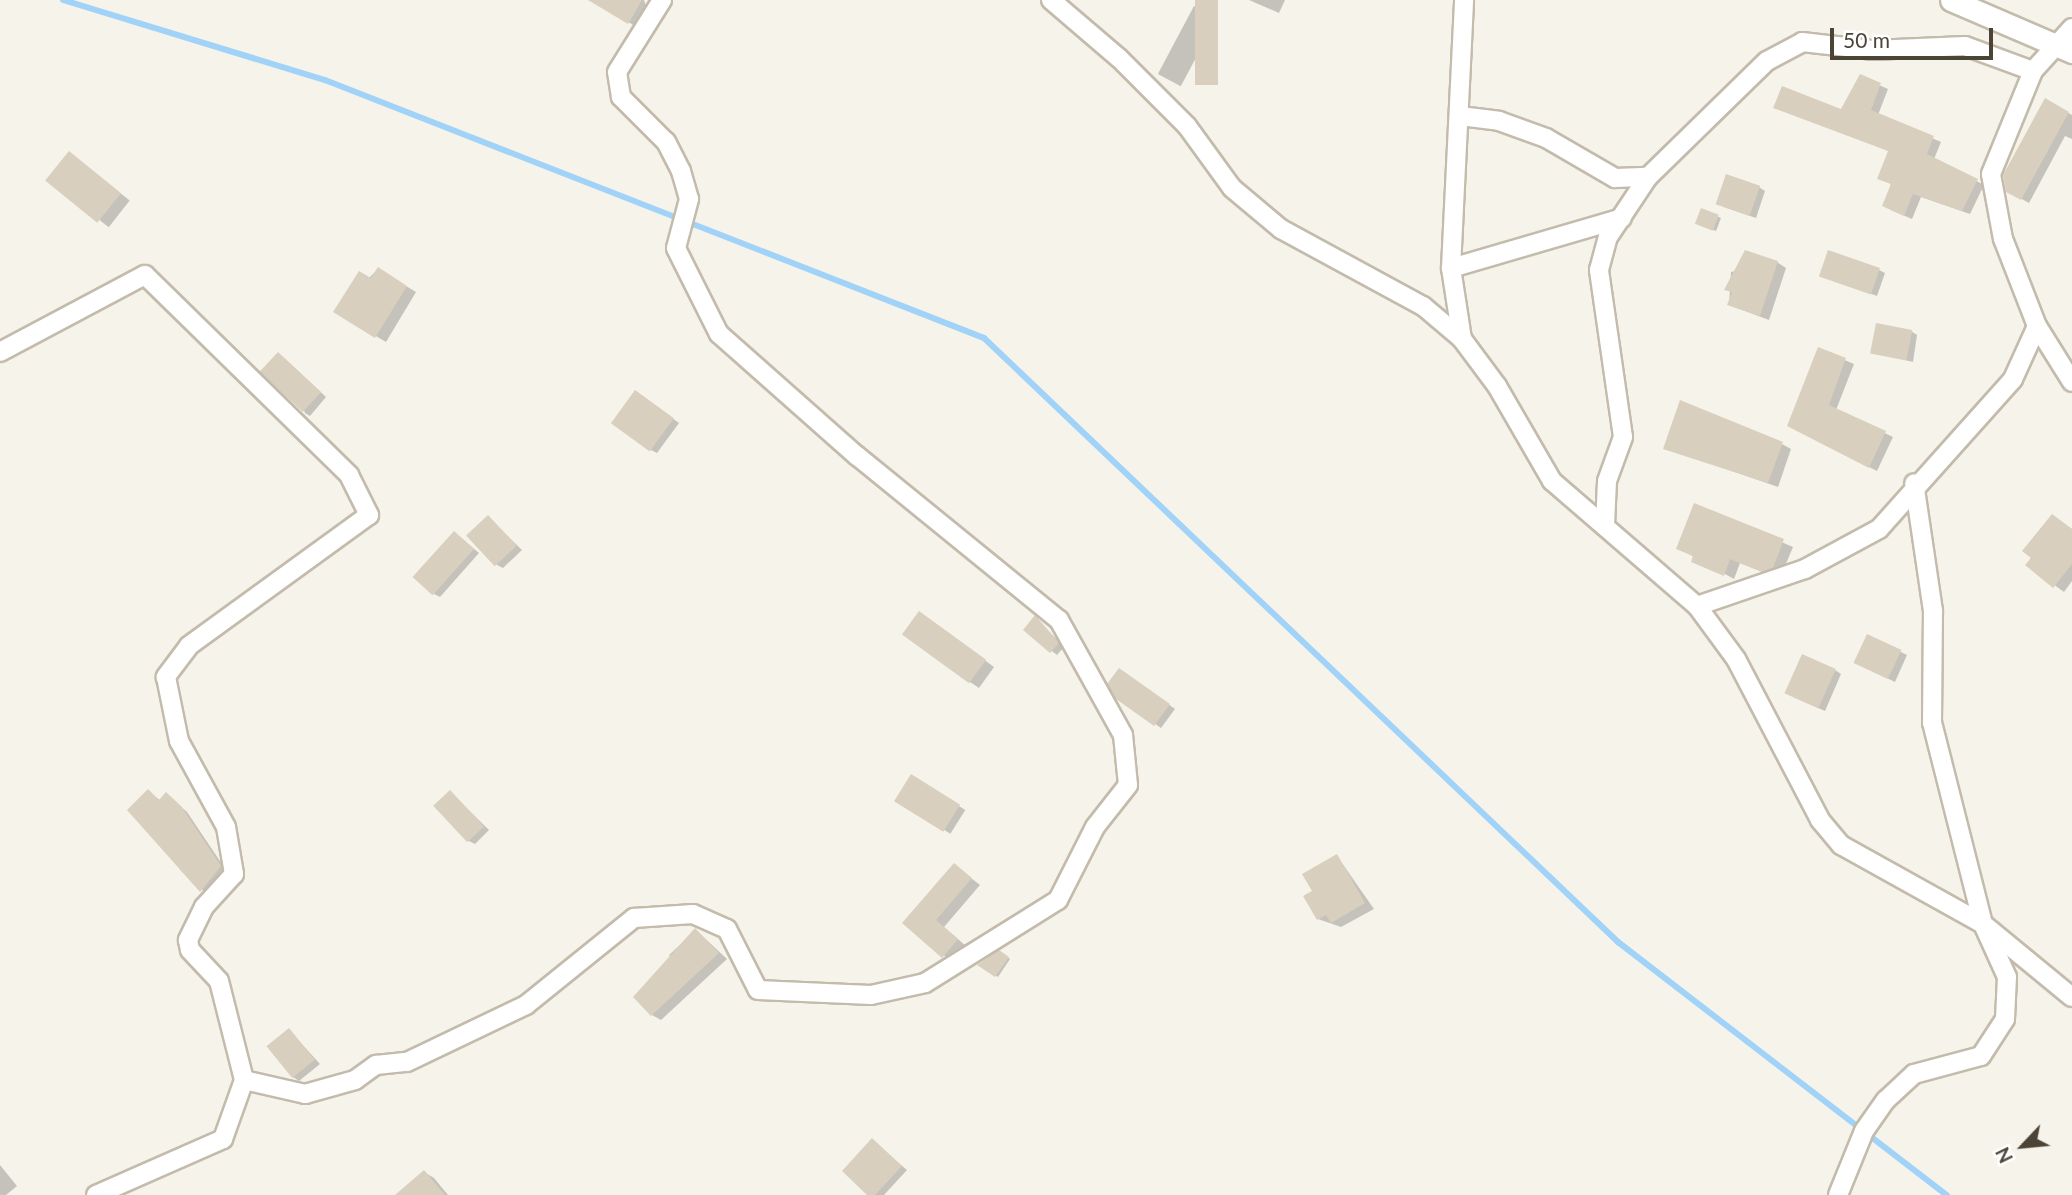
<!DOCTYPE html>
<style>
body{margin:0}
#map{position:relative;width:2072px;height:1195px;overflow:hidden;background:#f6f3ea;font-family:Lato,sans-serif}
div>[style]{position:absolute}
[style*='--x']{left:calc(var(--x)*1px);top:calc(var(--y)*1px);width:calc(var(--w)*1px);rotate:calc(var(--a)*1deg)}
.shadow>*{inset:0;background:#0003;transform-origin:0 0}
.stream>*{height:6px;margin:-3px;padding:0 3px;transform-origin:3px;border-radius:3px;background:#a1d2f7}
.building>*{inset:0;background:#d9cfbe;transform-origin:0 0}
.roads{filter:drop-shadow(2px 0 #c3bbab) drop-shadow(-2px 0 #c3bbab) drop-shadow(0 2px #c3bbab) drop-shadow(0 -2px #c3bbab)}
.minor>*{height:18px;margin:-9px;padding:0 9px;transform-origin:9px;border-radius:9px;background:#fff}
.tertiary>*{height:21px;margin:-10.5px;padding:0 10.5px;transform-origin:10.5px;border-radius:10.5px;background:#fff}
span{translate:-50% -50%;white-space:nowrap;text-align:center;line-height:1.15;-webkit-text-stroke:7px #fff;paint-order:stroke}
.north{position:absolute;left:1988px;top:1111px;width:70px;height:70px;-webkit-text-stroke:5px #fff;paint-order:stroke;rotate:244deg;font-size:19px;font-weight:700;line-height:28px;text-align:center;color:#4b4437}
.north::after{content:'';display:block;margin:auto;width:24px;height:32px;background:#4b4437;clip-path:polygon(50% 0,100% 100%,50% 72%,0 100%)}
.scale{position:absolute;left:1830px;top:28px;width:163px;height:32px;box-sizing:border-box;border:4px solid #4b4437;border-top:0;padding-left:9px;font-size:21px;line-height:24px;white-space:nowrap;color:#4b4437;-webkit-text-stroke:5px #fff;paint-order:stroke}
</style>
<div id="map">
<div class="shadow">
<i style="clip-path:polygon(610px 0,644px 0,646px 6px,635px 26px,605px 8px)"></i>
<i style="clip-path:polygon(1249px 0,1285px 0,1279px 13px)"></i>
<i style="left:1194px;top:6px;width:26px;height:77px;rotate:28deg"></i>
<i style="clip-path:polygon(1860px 77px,1888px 89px,1878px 115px,1941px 142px,1934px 159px,1984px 185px,1970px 214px,1921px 197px,1912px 219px,1891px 210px,1890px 152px,1842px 112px)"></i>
<i style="clip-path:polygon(2046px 100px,2072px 115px,2072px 139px,2065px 136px,2029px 203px,2007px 191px)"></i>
<i style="left:69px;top:153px;width:77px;height:34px;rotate:38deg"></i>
<i style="clip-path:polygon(1759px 187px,1765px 191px,1756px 218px,1724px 207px)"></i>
<i style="clip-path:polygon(1702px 210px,1721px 218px,1716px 231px,1700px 225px)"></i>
<i style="clip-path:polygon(1777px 262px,1786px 268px,1769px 320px,1729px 305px,1731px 272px)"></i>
<i style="clip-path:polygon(378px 269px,416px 292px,386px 342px,335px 312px)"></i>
<i style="clip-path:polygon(1879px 270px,1885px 273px,1877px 296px,1827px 278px)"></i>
<i style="clip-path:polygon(1911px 331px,1917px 335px,1913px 362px,1872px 352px)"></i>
<i style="clip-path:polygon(1819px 349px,1854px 364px,1836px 410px,1893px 437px,1877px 471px,1797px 430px)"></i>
<i style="clip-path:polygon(284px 358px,326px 397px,310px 416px,305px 413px)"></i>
<i style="clip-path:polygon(641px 396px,679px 423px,657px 453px,651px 450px)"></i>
<i style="clip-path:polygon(1782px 444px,1791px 449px,1778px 487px,1666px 448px)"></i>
<i style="clip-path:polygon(1695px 505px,1793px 547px,1782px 573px,1773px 576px,1740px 563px,1734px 579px,1678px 548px)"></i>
<i style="clip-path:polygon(2053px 516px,2072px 529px,2072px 581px,2064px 592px,2027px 565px)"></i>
<i style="clip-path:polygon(488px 517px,522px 550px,503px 568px,497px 565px)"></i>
<i style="clip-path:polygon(460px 537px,479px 553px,440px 597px,434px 594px)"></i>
<i style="clip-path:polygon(1035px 617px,1064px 647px,1057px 655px,1025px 630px)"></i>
<i style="clip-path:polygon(929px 619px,994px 667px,979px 688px,970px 682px)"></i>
<i style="clip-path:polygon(1868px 636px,1907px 655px,1895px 682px,1862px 666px)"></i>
<i style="clip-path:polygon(1835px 670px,1841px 674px,1825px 711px,1793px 697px)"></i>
<i style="clip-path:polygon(1125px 673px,1175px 709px,1161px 728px,1118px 698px)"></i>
<i style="left:911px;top:776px;width:64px;height:28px;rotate:32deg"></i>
<i style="clip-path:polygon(148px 791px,161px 801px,167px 794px,187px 812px,226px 870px,207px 894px,180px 870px,185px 866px)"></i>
<i style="clip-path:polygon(450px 792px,489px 830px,475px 844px,469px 841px)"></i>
<i style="clip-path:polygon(1337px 856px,1374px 909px,1341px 927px,1318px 919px,1315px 892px)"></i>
<i style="clip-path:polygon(954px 865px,980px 885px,944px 927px,966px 946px,952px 962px,904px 923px)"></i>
<i style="clip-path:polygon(696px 930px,727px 959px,661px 1020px,652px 1015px,674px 961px,669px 955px)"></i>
<i style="clip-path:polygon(999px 952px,1010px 959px,998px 977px,980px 965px)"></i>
<i style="clip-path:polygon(289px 1030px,320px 1064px,299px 1081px,293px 1077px)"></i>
<i style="clip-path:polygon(873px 1141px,907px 1170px,884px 1195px,869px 1195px)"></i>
<i style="clip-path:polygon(0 1165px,17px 1186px,6px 1195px,0 1195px)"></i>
<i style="clip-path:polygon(424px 1172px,434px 1178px,448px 1195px,405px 1195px)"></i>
</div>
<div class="stream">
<i style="--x:63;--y:0;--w:274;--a:17"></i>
<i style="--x:325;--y:80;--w:708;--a:21.38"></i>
<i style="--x:984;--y:338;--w:876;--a:43.61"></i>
<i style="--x:1618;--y:942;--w:415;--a:37.6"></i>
</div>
<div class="building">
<i style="clip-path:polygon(588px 0,642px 0,628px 24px)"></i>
<i style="left:1195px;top:0;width:23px;height:85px"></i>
<i style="clip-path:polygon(1860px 74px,1881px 83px,1871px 110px,1934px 136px,1927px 154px,1978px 179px,1962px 211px,1913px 194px,1904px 216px,1882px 206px,1891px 184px,1877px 179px,1888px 151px,1773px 108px,1782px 86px,1841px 109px)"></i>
<i style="clip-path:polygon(2045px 98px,2069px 112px,2021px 200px,2006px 192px,2003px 175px)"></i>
<i style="left:69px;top:151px;width:67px;height:38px;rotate:39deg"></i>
<i style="left:1726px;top:174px;width:36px;height:32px;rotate:19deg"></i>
<i style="left:1701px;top:208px;width:19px;height:17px;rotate:21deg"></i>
<i style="clip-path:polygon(1745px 250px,1778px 261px,1760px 316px,1727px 305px,1732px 292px,1724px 290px)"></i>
<i style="left:1828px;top:250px;width:55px;height:28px;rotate:19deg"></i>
<i style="clip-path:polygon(378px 267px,407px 286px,375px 338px,333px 312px,359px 271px,371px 278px)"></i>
<i style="left:1876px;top:323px;width:37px;height:31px;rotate:11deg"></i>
<i style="clip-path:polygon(1818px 347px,1846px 358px,1829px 405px,1886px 431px,1869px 468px,1787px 426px)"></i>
<i style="left:278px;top:352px;width:59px;height:27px;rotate:43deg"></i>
<i style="left:635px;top:390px;width:48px;height:41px;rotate:36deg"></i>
<i style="clip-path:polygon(1680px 400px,1783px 442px,1768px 483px,1663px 449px)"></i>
<i style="clip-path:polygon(1694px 503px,1784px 539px,1773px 568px,1762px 572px,1730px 559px,1724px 576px,1691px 562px,1693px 556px,1676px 549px)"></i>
<i style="clip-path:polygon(2052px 514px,2072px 529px,2072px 564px,2053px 588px,2025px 565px,2031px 558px,2022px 551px)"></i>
<i style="left:488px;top:515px;width:42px;height:30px;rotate:47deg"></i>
<i style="left:454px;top:531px;width:27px;height:62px;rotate:42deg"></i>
<i style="left:919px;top:611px;width:83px;height:29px;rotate:36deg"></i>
<i style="clip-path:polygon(1035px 615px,1059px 643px,1050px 653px,1023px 630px)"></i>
<i style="left:1867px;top:634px;width:38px;height:32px;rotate:25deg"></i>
<i style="left:1802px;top:654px;width:37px;height:43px;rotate:24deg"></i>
<i style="clip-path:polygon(1119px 668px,1170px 704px,1154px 726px,1116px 699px,1107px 684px)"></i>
<i style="left:911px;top:774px;width:58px;height:32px;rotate:32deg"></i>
<i style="clip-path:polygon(148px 789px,159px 800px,166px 792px,181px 806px,221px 866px,200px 892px,127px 810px)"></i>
<i style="left:450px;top:790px;width:50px;height:23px;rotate:47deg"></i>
<i style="clip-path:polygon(1337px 854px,1365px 903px,1331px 923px,1326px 915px,1317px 920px,1303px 896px,1312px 891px,1302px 874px)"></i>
<i style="clip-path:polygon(954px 863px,972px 878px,936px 920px,958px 939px,942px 958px,902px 923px)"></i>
<i style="clip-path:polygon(695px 928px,719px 953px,651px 1016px,633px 997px)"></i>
<i style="clip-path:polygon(999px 950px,1009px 957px,995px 977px,977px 965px)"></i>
<i style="left:289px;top:1028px;width:41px;height:29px;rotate:51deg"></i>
<i style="clip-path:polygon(872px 1138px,902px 1166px,875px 1195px,867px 1195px,842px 1171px)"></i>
<i style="clip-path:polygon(424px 1170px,445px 1195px,395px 1195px)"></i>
</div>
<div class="roads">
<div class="minor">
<i style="--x:1051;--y:0;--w:89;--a:40.5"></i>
<i style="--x:1119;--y:58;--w:96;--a:45"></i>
<i style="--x:1187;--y:126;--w:77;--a:54"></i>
<i style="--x:1232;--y:188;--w:64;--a:39.9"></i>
<i style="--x:1281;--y:229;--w:162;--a:28.5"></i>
<i style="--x:1423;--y:306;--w:51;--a:40.2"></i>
<i style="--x:1462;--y:339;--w:59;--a:53.3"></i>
<i style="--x:1497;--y:386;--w:110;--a:59.9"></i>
<i style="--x:1552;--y:481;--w:191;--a:40.8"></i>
<i style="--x:1697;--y:606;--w:66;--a:53.7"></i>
<i style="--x:1736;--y:659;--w:182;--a:62.4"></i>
<i style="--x:1820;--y:820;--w:33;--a:50"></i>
<i style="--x:1841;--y:845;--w:162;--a:29.1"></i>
<i style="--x:1983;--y:924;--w:115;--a:39.4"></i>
<i style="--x:1460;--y:116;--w:39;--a:7"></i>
<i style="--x:1499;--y:121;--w:50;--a:19.9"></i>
<i style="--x:1546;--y:138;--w:80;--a:30.1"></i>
<i style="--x:1615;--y:178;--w:33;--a:-2"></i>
<i style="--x:1648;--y:177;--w:166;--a:-44.3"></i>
<i style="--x:1767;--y:61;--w:40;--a:-28"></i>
<i style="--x:1802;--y:42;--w:70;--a:6.5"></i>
<i style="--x:1872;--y:50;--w:93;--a:-2.5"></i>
<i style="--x:1965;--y:46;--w:72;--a:20.2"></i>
<i style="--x:1451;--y:268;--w:178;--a:-16.3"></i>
<i style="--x:2037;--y:326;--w:66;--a:58"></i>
<i style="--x:1462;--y:339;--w:72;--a:-98.8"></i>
<i style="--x:1451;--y:268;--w:268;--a:-87.2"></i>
<i style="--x:0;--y:352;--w:164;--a:-28"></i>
<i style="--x:145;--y:275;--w:286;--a:44.4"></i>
<i style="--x:349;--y:475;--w:45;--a:63.4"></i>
<i style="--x:369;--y:515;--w:223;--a:144"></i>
<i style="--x:189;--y:646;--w:39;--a:127"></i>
<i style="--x:166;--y:677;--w:65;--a:78.5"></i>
<i style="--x:179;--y:741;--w:98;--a:61.3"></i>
<i style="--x:226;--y:827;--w:48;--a:80.3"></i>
<i style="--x:234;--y:874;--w:45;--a:132.3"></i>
<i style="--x:204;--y:907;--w:37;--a:116"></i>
<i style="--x:188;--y:940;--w:10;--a:79"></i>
<i style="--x:190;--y:950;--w:42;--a:46.9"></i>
<i style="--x:219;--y:981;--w:102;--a:75.8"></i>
<i style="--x:1605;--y:525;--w:44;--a:-87.4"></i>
<i style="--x:1607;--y:481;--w:47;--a:-70"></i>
<i style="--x:1623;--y:437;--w:169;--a:-98.2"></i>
<i style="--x:1599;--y:270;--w:34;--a:-75"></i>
<i style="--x:1608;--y:237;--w:72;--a:-56.3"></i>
<i style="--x:1697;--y:606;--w:114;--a:-18.9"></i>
<i style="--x:1805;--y:569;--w:84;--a:-28.4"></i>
<i style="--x:1879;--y:529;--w:201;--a:-48.2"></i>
<i style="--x:2013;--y:379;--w:58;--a:-65.6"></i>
<i style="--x:2037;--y:326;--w:93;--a:-111.3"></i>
<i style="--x:2003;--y:239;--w:66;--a:-100.5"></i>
<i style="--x:1991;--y:174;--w:111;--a:-67.8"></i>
<i style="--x:2033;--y:71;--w:58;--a:-47.8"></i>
<i style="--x:96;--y:1195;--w:139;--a:-23.8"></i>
<i style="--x:223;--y:1139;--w:63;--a:-70.4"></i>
<i style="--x:244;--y:1080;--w:63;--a:12.9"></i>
<i style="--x:305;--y:1094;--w:52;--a:-15.6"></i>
<i style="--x:355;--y:1080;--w:26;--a:-36"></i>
<i style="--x:376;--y:1065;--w:31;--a:-6"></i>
<i style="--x:407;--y:1062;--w:132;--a:-25.6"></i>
<i style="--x:526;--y:1005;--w:139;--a:-38.9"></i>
<i style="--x:634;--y:918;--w:59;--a:-3.9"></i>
<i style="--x:693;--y:914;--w:37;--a:24"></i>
<i style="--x:727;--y:929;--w:68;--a:63.1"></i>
<i style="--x:758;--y:990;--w:113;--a:2.5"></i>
<i style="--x:871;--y:995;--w:55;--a:-12.5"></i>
<i style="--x:925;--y:983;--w:157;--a:-32"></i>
<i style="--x:1058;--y:900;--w:82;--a:-63.1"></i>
<i style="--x:1095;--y:827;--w:53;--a:-51.8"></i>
<i style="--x:1128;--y:785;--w:50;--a:-95.7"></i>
<i style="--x:1123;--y:735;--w:132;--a:-119.1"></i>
<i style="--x:1059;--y:620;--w:260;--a:-140.9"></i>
<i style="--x:857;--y:456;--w:184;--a:-138.5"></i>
<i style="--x:719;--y:334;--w:96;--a:-116.6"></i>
<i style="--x:676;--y:248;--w:51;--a:-75.1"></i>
<i style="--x:689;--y:199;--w:29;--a:-106"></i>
<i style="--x:681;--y:171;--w:33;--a:-117"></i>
<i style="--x:666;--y:142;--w:64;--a:-135"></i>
<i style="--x:621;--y:97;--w:25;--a:-99"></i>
<i style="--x:617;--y:72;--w:85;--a:-58"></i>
<i style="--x:1838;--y:1195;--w:69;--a:-67.9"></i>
<i style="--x:1864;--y:1131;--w:38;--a:-55"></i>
<i style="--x:1886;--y:1100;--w:38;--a:-43"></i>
<i style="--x:1914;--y:1074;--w:69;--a:-15"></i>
<i style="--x:1981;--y:1056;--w:44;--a:-57"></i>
<i style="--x:2005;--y:1019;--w:42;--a:-87.3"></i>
<i style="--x:2007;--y:977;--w:58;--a:-114.4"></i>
<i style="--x:1983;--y:924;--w:207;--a:-104.2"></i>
<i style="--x:1932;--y:723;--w:112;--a:-89.5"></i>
<i style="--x:1933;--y:611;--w:129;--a:-98.4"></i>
</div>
<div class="tertiary">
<i style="--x:1951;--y:0;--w:132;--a:23.3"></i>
</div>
</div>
<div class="north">N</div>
<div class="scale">50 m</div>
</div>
